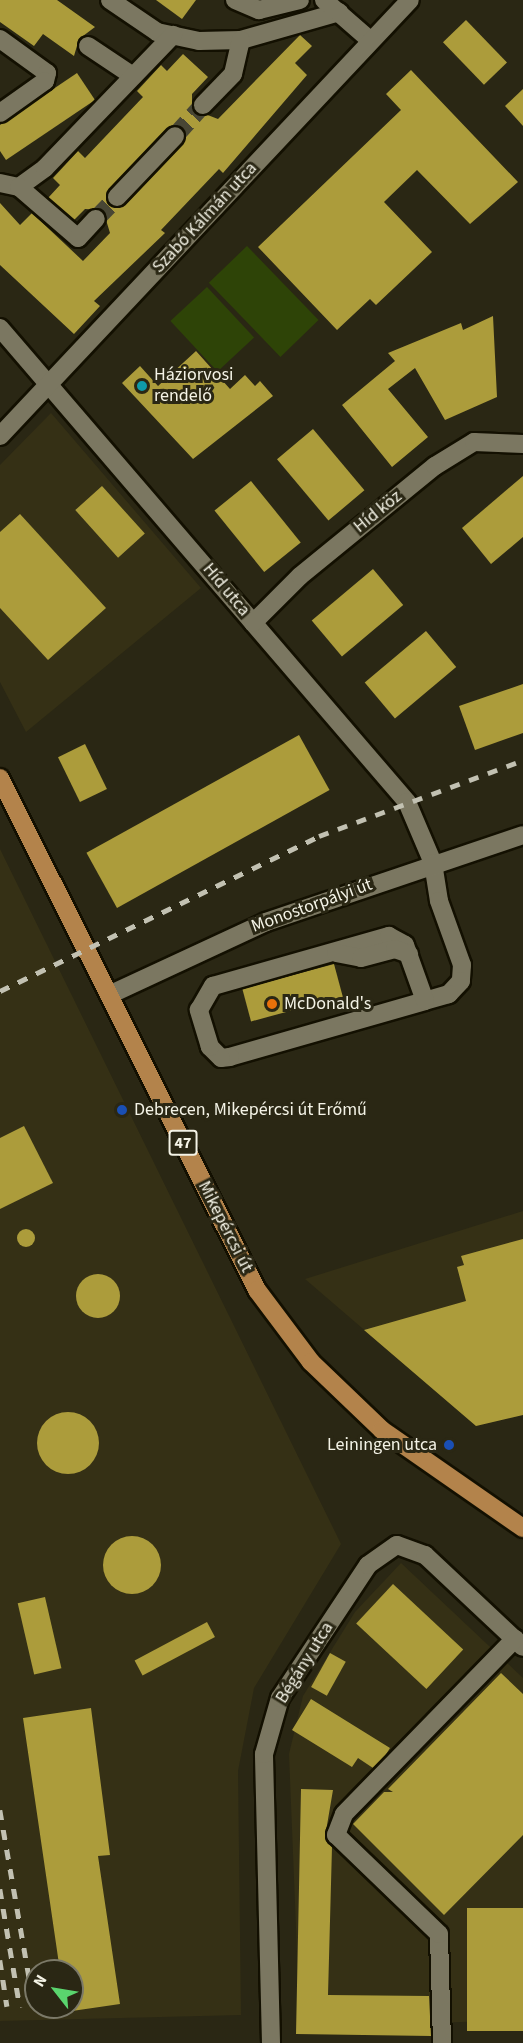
<!DOCTYPE html>
<meta charset="utf-8">
<style>
body{margin:0}
#map{position:relative;width:523px;height:2043px;overflow:hidden;background:#2a2714;font-family:"Source Sans 3",sans-serif}
div>[style]{position:absolute}
[style*='--x']{left:calc(var(--x)*1px);top:calc(var(--y)*1px);width:calc(var(--w)*1px);rotate:calc(var(--a)*1deg)}
.built>*{inset:0;background:#353015}
.green>*{inset:0;background:#2e4407;transform-origin:0 0}
.building>*{inset:0;background:#ac9c3b;transform-origin:0 0}
.round{border-radius:50%}
.minor-tunnel>*{height:18px;margin-top:-9px;transform-origin:0;background:repeating-linear-gradient(90deg,#484634 0 18px,transparent 0 27px)}
.roads{filter:drop-shadow(2px 0 #131001) drop-shadow(-2px 0 #131001) drop-shadow(0 2px #131001) drop-shadow(0 -2px #131001)}
.minor>*{height:18px;margin:-9px;padding:0 9px;transform-origin:9px;border-radius:9px;background:#7b7761}
.major>*{height:18px;margin:-9px;padding:0 9px;transform-origin:9px;border-radius:9px;background:#b3834b}
.rail>*{height:4.5px;margin-top:-2.25px;transform-origin:0;background:repeating-linear-gradient(90deg,#c2c1b2 0 10px,transparent 0 20px)}
.dots>*{width:16px;height:16px;translate:-50% -50%;box-sizing:border-box;border:3px solid #2a2714;border-radius:50%}
span{translate:-50% -50%;white-space:nowrap;text-align:center;line-height:1.15;-webkit-text-stroke:6px #2a2714;paint-order:stroke}
.shield-label span{padding:2px 4px;background:#2a2714;border:2px solid;border-radius:4px;-webkit-text-stroke-width:0}
.shield-label{font-size:16px;color:#f4f3e6;font-weight:700}
.street-label{font-size:18px;color:#f4f3e6}
.poi-label{font-size:18px;color:#f4f3e6}
.left{translate:0 -50%;text-align:left}
.right{translate:-100% -50%;text-align:right}
.north{position:absolute;left:24px;top:1959px;width:60px;height:60px;box-sizing:border-box;background:#2a2714;border:2px solid #7b7968;border-radius:50%;rotate:301deg;font-size:16px;font-weight:700;line-height:24px;text-align:center;color:#f4f3e6}
.north::after{content:'';display:block;margin:auto;width:21px;height:27px;background:#5ad56e;clip-path:polygon(50% 0,100% 100%,50% 72%,0 100%)}
</style>
<div id="map">
<div class="built">
<i style="clip-path:polygon(51px 413px,201px 588px,26px 732px,0 682px,0 465px)"></i>
<i style="clip-path:polygon(evenodd,0 849px,341px 1544px,254px 1688px,238px 1771px,241px 2015px,0 2021px,0 849px,36px 1971px,72px 1971px,72px 2007px,36px 2007px,36px 1971px)"></i>
<i style="clip-path:polygon(523px 1211px,523px 1415px,476px 1426px,305px 1279px)"></i>
<i style="clip-path:polygon(401px 1563px,523px 1678px,523px 2020px,300px 2027px,289px 1754px,303px 1696px,355px 1612px)"></i>
</div>
<div class="green">
<i style="left:247px;top:246px;width:103px;height:53px;rotate:46deg"></i>
<i style="left:207px;top:287px;width:69px;height:50px;rotate:47deg"></i>
</div>
<div class="building">
<i style="clip-path:polygon(0 0,57px 0,95px 27px,79px 39px,74px 56px,43px 34px,34px 46px,0 22px)"></i>
<i style="clip-path:polygon(156px 0,196px 0,182px 19px)"></i>
<i style="left:466px;top:20px;width:59px;height:32px;rotate:46deg"></i>
<i style="clip-path:polygon(evenodd,300px 35px,312px 46px,295px 63px,307px 75px,223px 173px,219px 169px,161px 230px,165px 233px,94px 301px,100px 306px,74px 334px,0 265px,0 203px,20px 225px,32px 213px,83px 261px,110px 233px,103px 210px,85px 209px,74px 220px,48px 198px,60px 185px,53px 178px,78px 151px,85px 158px,143px 97px,137px 91px,161px 65px,167px 71px,183px 54px,208px 77px,192px 94px,192px 109px,218px 119px,300px 35px,172px 125px,186px 132px,183px 144px,125px 205px,110px 206px,109px 189px,172px 125px)"></i>
<i style="clip-path:polygon(411px 70px,518px 182px,470px 224px,417px 170px,384px 202px,432px 252px,376px 305px,370px 299px,337px 330px,258px 247px,401px 110px,386px 94px)"></i>
<i style="clip-path:polygon(77px 73px,95px 100px,6px 160px,0 151px,0 125px)"></i>
<i style="clip-path:polygon(523px 89px,523px 126px,505px 106px)"></i>
<i style="clip-path:polygon(493px 316px,497px 397px,445px 420px,415px 368px,388px 389px,428px 437px,392px 467px,342px 405px,395px 361px,388px 353px,461px 323px,463px 330px)"></i>
<i style="clip-path:polygon(196px 351px,230px 389px,245px 375px,255px 386px,260px 381px,273px 396px,193px 459px,122px 383px,140px 366px,158px 386px)"></i>
<i style="left:313px;top:429px;width:80px;height:47px;rotate:50deg"></i>
<i style="clip-path:polygon(523px 476px,523px 537px,491px 564px,462px 528px)"></i>
<i style="left:251px;top:481px;width:79px;height:47px;rotate:51deg"></i>
<i style="left:102px;top:486px;width:64px;height:36px;rotate:48deg"></i>
<i style="clip-path:polygon(20px 514px,106px 608px,48px 660px,0 608px,0 532px)"></i>
<i style="left:373px;top:569px;width:47px;height:80px;rotate:50deg"></i>
<i style="left:426px;top:631px;width:47px;height:80px;rotate:50deg"></i>
<i style="clip-path:polygon(523px 684px,523px 733px,475px 750px,459px 706px)"></i>
<i style="left:299px;top:735px;width:63px;height:243px;rotate:61deg"></i>
<i style="left:85px;top:744px;width:50px;height:30px;rotate:64deg"></i>
<i style="left:334px;top:964px;width:34px;height:95px;rotate:75deg"></i>
<i style="clip-path:polygon(24px 1126px,53px 1183px,0 1209px,0 1138px)"></i>
<i class="round" style="left:17px;top:1229px;width:18px;height:18px"></i>
<i style="clip-path:polygon(523px 1239px,523px 1415px,476px 1426px,364px 1330px,466px 1301px,457px 1267px,464px 1265px,461px 1256px)"></i>
<i class="round" style="left:76px;top:1274px;width:44px;height:44px"></i>
<i class="round" style="left:37px;top:1412px;width:62px;height:62px"></i>
<i class="round" style="left:103px;top:1536px;width:58px;height:58px"></i>
<i style="left:393px;top:1584px;width:96px;height:54px;rotate:43deg"></i>
<i style="left:45px;top:1597px;width:73px;height:28px;rotate:77deg"></i>
<i style="left:207px;top:1622px;width:17px;height:82px;rotate:62deg"></i>
<i style="left:330px;top:1653px;width:18px;height:39px;rotate:29deg"></i>
<i style="clip-path:polygon(501px 1673px,523px 1694px,523px 1835px,444px 1915px,353px 1824px,384px 1792px,393px 1792px,388px 1789px)"></i>
<i style="clip-path:polygon(311px 1699px,390px 1748px,385px 1756px,373px 1768px,358px 1758px,352px 1767px,292px 1730px)"></i>
<i style="clip-path:polygon(91px 1708px,110px 1855px,98px 1856px,120px 2004px,72px 2011px,72px 1971px,60px 1971px,23px 1718px)"></i>
<i style="clip-path:polygon(301px 1789px,333px 1790px,325px 1837px,332px 1847px,328px 1995px,429px 1996px,431px 2036px,296px 2034px)"></i>
<i style="left:523px;top:1908px;width:123px;height:56px;rotate:90deg"></i>
</div>
<div class="minor-tunnel">
<i style="--x:175;--y:136;--w:42;--a:-47.9"></i>
<i style="--x:96;--y:219;--w:30;--a:-46"></i>
</div>
<div class="roads">
<div class="minor">
<i style="--x:110;--y:0;--w:57;--a:34.2"></i>
<i style="--x:157;--y:32;--w:43;--a:12.1"></i>
<i style="--x:199;--y:41;--w:42;--a:-1.4"></i>
<i style="--x:241;--y:40;--w:102;--a:-15.9"></i>
<i style="--x:235;--y:0;--w:26;--a:23"></i>
<i style="--x:259;--y:10;--w:42;--a:-13.7"></i>
<i style="--x:324;--y:0;--w:62;--a:41.1"></i>
<i style="--x:0;--y:39;--w:58;--a:35.9"></i>
<i style="--x:47;--y:73;--w:8;--a:104"></i>
<i style="--x:45;--y:81;--w:55;--a:144.6"></i>
<i style="--x:88;--y:46;--w:54;--a:33.7"></i>
<i style="--x:203;--y:105;--w:43;--a:-45.9"></i>
<i style="--x:233;--y:74;--w:35;--a:-77"></i>
<i style="--x:0;--y:183;--w:19;--a:12"></i>
<i style="--x:19;--y:187;--w:32;--a:-36"></i>
<i style="--x:45;--y:168;--w:185;--a:-46.1"></i>
<i style="--x:19;--y:187;--w:78;--a:40.8"></i>
<i style="--x:78;--y:238;--w:26;--a:-47"></i>
<i style="--x:117;--y:197;--w:84;--a:-46.4"></i>
<i style="--x:0;--y:328;--w:625;--a:49.35"></i>
<i style="--x:407;--y:802;--w:66;--a:66.9"></i>
<i style="--x:433;--y:863;--w:38;--a:81"></i>
<i style="--x:439;--y:901;--w:68;--a:70.2"></i>
<i style="--x:462;--y:965;--w:16;--a:94"></i>
<i style="--x:461;--y:981;--w:18;--a:133"></i>
<i style="--x:449;--y:994;--w:25;--a:164"></i>
<i style="--x:425;--y:1001;--w:203;--a:164"></i>
<i style="--x:230;--y:1057;--w:9;--a:174"></i>
<i style="--x:221;--y:1058;--w:16;--a:-135"></i>
<i style="--x:210;--y:1047;--w:39;--a:-107"></i>
<i style="--x:199;--y:1010;--w:28;--a:-60"></i>
<i style="--x:213;--y:986;--w:183;--a:-15.9"></i>
<i style="--x:389;--y:936;--w:18;--a:29"></i>
<i style="--x:405;--y:945;--w:59;--a:70.3"></i>
<i style="--x:0;--y:436;--w:598;--a:-46.76"></i>
<i style="--x:253;--y:623;--w:66;--a:-45"></i>
<i style="--x:300;--y:576;--w:174;--a:-39.2"></i>
<i style="--x:435;--y:466;--w:46;--a:-31.6"></i>
<i style="--x:474;--y:442;--w:49;--a:2.3"></i>
<i style="--x:336;--y:953;--w:25;--a:11"></i>
<i style="--x:361;--y:958;--w:35;--a:-15"></i>
<i style="--x:395;--y:949;--w:15;--a:20"></i>
<i style="--x:109;--y:995;--w:173;--a:-24.9"></i>
<i style="--x:266;--y:922;--w:271;--a:-18.7"></i>
<i style="--x:271;--y:2043;--w:289;--a:-91.4"></i>
<i style="--x:264;--y:1754;--w:58;--a:-74.1"></i>
<i style="--x:280;--y:1698;--w:159;--a:-56.5"></i>
<i style="--x:368;--y:1565;--w:35;--a:-35"></i>
<i style="--x:397;--y:1545;--w:30;--a:20"></i>
<i style="--x:425;--y:1555;--w:134;--a:43.2"></i>
<i style="--x:442;--y:2043;--w:109;--a:-91.6"></i>
<i style="--x:439;--y:1934;--w:143;--a:-136.1"></i>
<i style="--x:336;--y:1835;--w:22;--a:-69"></i>
<i style="--x:344;--y:1814;--w:245;--a:-45.7"></i>
</div>
<div class="major">
<i style="--x:0;--y:778;--w:573;--a:63.35"></i>
<i style="--x:257;--y:1290;--w:90;--a:53.1"></i>
<i style="--x:311;--y:1362;--w:98;--a:43.8"></i>
<i style="--x:382;--y:1430;--w:172;--a:34.8"></i>
</div>
</div>
<div class="rail">
<i style="--x:0;--y:991;--w:355;--a:-25.9"></i>
<i style="--x:319;--y:836;--w:218;--a:-20.4"></i>
<i style="--x:0;--y:1810;--w:198;--a:80.1"></i>
<i style="--x:0;--y:1889;--w:120;--a:80.4"></i>
<i style="--x:0;--y:1960;--w:47;--a:81.3"></i>
</div>
<div class="dots">
<i style="left:142px;top:386px;background:#0f9aa8"></i>
<i style="left:272px;top:1004px;background:#e8710a"></i>
<i style="left:122px;top:1110px;background:#1a4fb4"></i>
<i style="left:449px;top:1445px;background:#1a4fb4"></i>
</div>
<div class="shield-label">
<span style="left:183px;top:1143px">47</span>
</div>
<div class="street-label">
<span style="left:205px;top:218px;rotate:-47deg">Szabó Kálmán utca</span>
<span style="left:378px;top:512px;rotate:-39deg">Híd köz</span>
<span style="left:226px;top:590px;rotate:50deg">Híd utca</span>
<span style="left:312px;top:906px;rotate:-20deg">Monostorpályi út</span>
<span style="left:225px;top:1227px;rotate:63deg">Mikepércsi út</span>
<span style="left:305px;top:1663px;rotate:-58deg">Bégány utca</span>
</div>
<div class="poi-label">
<span class="left" style="left:154px;top:386px">Háziorvosi<br>rendelő</span>
<span class="left" style="left:284px;top:1004px">McDonald's</span>
<span class="left" style="left:134px;top:1110px">Debrecen, Mikepércsi út Erőmű</span>
<span class="right" style="left:437px;top:1445px">Leiningen utca</span>
</div>
<div class="north">N</div>
</div>
